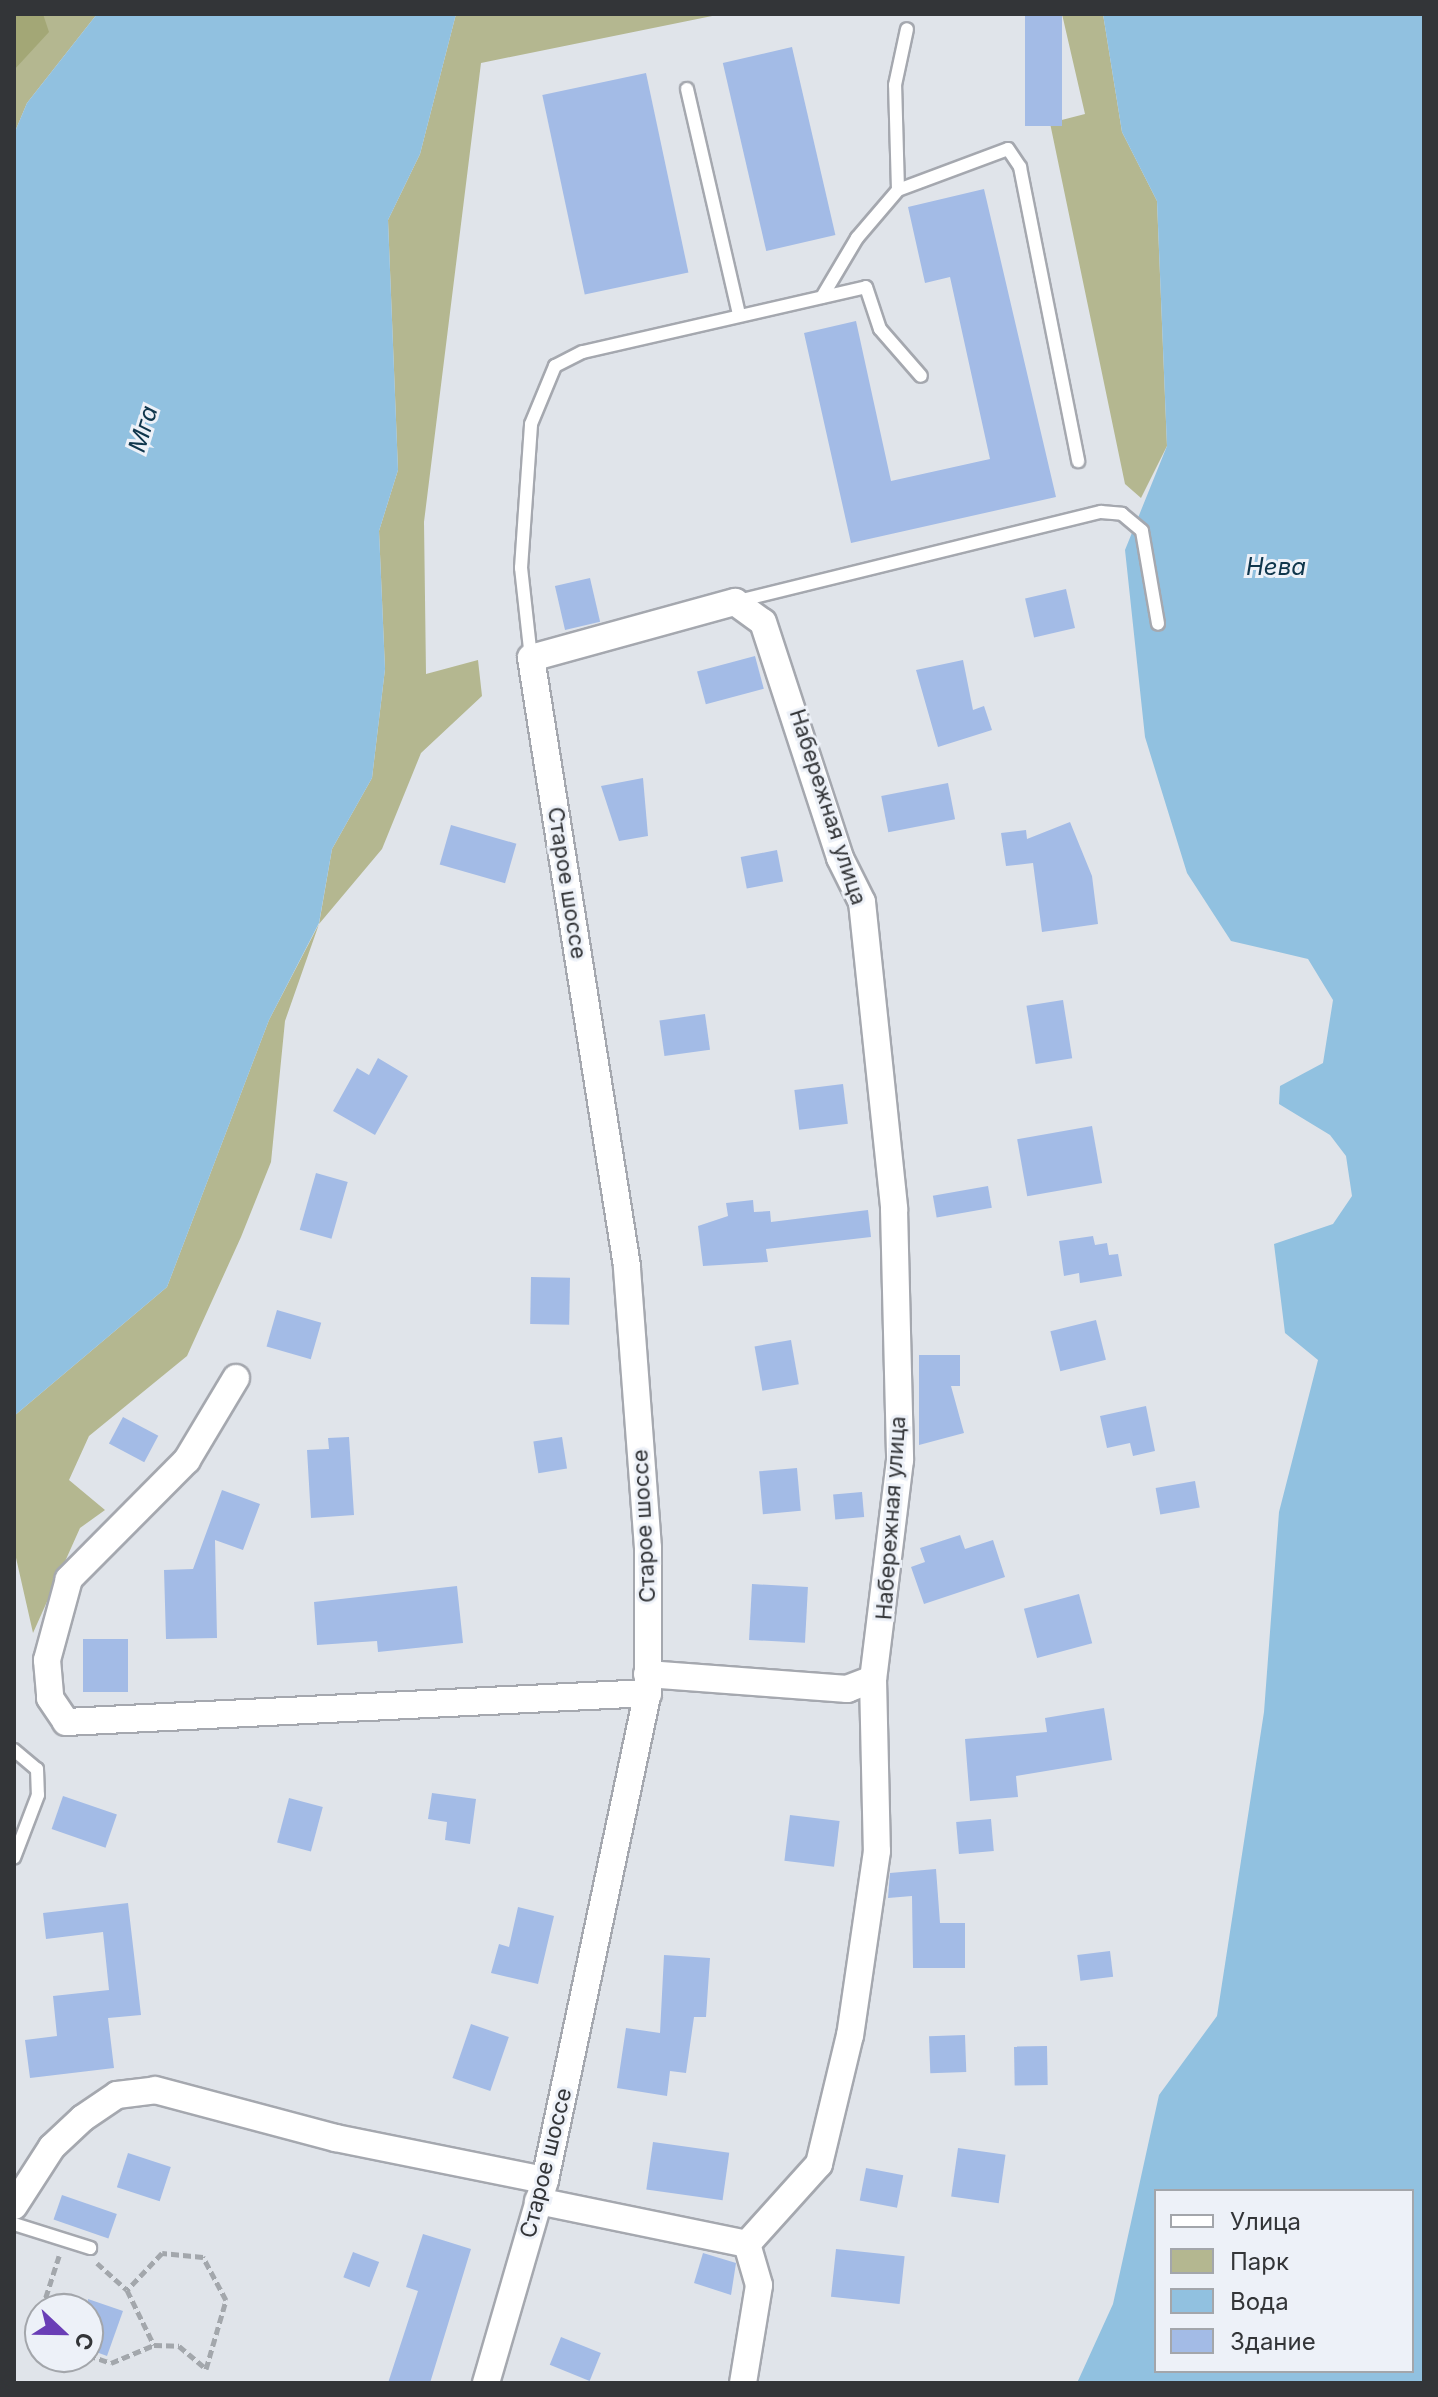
<!DOCTYPE html>
<meta charset="utf-8">
<style>
body{margin:0}
#map{position:relative;width:1438px;height:2397px;overflow:hidden;background:#e0e4ea;font-family:Inter,sans-serif}
div>[style]{position:absolute}
[style*='--x']{left:calc(var(--x)*1px);top:calc(var(--y)*1px);width:calc(var(--w)*1px);rotate:calc(var(--a)*1deg)}
.green>*{inset:0;background:#b4b790}
.forest>*{inset:0;background:#a3a776}
.water>*{inset:0;background:#91c1e0}
.building>*{inset:0;background:#a3bbe6;transform-origin:0 0}
.path>*{height:5px;margin-top:-2.5px;transform-origin:0;background:repeating-linear-gradient(90deg,#a3a7ac 0 8px,transparent 0 12px)}
.roads{filter:drop-shadow(2px 0 #a5a8af) drop-shadow(-2px 0 #a5a8af) drop-shadow(0 2px #a5a8af) drop-shadow(0 -2px #a5a8af)}
.lane>*{height:12px;margin:-6px;padding:0 6px;transform-origin:6px;border-radius:6px;background:#fff}
.street>*{height:26px;margin:-13px;padding:0 13px;transform-origin:13px;border-radius:13px;background:#fff}
span{translate:-50% -50%;white-space:nowrap;text-align:center;line-height:1.15;-webkit-text-stroke:6px #edf1f8;paint-order:stroke}
.street-label{font-size:22px;color:#333538}
.water-label{font-size:24px;color:#0f364c;font-style:italic}
.frame{position:absolute;inset:0;border:16px solid #333538;pointer-events:none}
.legend{position:absolute;left:1154px;top:2189px;width:260px;height:184px;box-sizing:border-box;background:#edf1f8;border:2px solid #a3a6ab;margin:0;padding:10px 14px;list-style:none;font-size:24px;color:#333538}
.legend li{display:flex;align-items:center;gap:16px;height:40px}
.legend b{width:40px;border:2px solid #a3a6ab}
.north{position:absolute;left:24px;top:2293px;width:80px;height:80px;box-sizing:border-box;background:#edf1f8;border:2px solid #a3a6ab;border-radius:50%;rotate:112deg;font-size:22px;font-weight:700;line-height:32px;text-align:center;color:#333538}
.north::after{content:'';display:block;margin:auto;width:28px;height:36px;background:#6a3eb6;clip-path:polygon(50% 0,100% 100%,50% 72%,0 100%)}
</style>
<div id="map">
<div class="green">
<i style="clip-path:polygon(14px 14px,97px 14px,27px 103px,14px 134px)"></i>
<i style="clip-path:polygon(456px 14px,722px 14px,481px 63px,424px 522px,426px 674px,478px 660px,482px 696px,421px 753px,382px 849px,319px 924px,285px 1021px,271px 1162px,241px 1237px,187px 1356px,89px 1436px,69px 1480px,105px 1510px,80px 1528px,33px 1633px,14px 1549px,14px 1416px,167px 1287px,269px 1020px,319px 924px,332px 849px,372px 778px,385px 669px,379px 531px,398px 470px,388px 220px,420px 154px)"></i>
<i style="clip-path:polygon(1062px 14px,1103px 14px,1122px 132px,1157px 201px,1167px 446px,1141px 498px,1125px 484px,1050px 123px,1085px 114px)"></i>
</div>
<div class="forest">
<i style="clip-path:polygon(14px 14px,43px 14px,49px 32px,14px 70px)"></i>
</div>
<div class="water">
<i style="clip-path:polygon(97px 14px,456px 14px,420px 154px,388px 220px,398px 470px,379px 531px,385px 669px,372px 778px,332px 849px,319px 923px,269px 1020px,167px 1287px,14px 1416px,14px 134px,27px 103px)"></i>
<i style="clip-path:polygon(evenodd,1103px 14px,1424px 14px,1424px 2383px,1077px 2383px,1113px 2304px,1159px 2095px,1217px 2016px,1264px 1712px,1279px 1512px,1318px 1360px,1285px 1333px,1274px 1244px,1333px 1224px,1352px 1196px,1346px 1156px,1330px 1135px,1279px 1104px,1280px 1086px,1323px 1063px,1333px 1000px,1308px 959px,1231px 941px,1187px 873px,1145px 737px,1125px 550px,1167px 446px,1157px 201px,1122px 132px,1103px 14px,1156px 2191px,1412px 2191px,1412px 2371px,1156px 2371px,1156px 2191px)"></i>
</div>
<div class="building">
<i style="left:1025px;top:14px;width:37px;height:112px"></i>
<i style="left:792px;top:47px;width:193px;height:71px;rotate:77deg"></i>
<i style="left:646px;top:73px;width:204px;height:106px;rotate:78deg"></i>
<i style="clip-path:polygon(984px 189px,1056px 497px,851px 543px,804px 333px,856px 321px,891px 481px,990px 459px,950px 277px,925px 283px,908px 207px)"></i>
<i style="left:590px;top:578px;width:45px;height:36px;rotate:77deg"></i>
<i style="left:1066px;top:589px;width:40px;height:42px;rotate:77deg"></i>
<i style="left:755px;top:656px;width:34px;height:60px;rotate:75deg"></i>
<i style="clip-path:polygon(963px 660px,973px 710px,984px 706px,992px 730px,938px 747px,916px 670px)"></i>
<i style="clip-path:polygon(643px 778px,648px 836px,619px 841px,601px 786px)"></i>
<i style="left:948px;top:783px;width:37px;height:68px;rotate:79deg"></i>
<i style="clip-path:polygon(1070px 822px,1092px 876px,1098px 924px,1042px 932px,1033px 863px,1006px 866px,1001px 833px,1026px 830px,1027px 839px)"></i>
<i style="left:451px;top:825px;width:68px;height:41px;rotate:16deg"></i>
<i style="left:777px;top:850px;width:32px;height:37px;rotate:79deg"></i>
<i style="left:1063px;top:1000px;width:59px;height:37px;rotate:81deg"></i>
<i style="left:705px;top:1014px;width:36px;height:46px;rotate:82deg"></i>
<i style="clip-path:polygon(378px 1058px,408px 1076px,375px 1135px,333px 1111px,357px 1068px,369px 1075px)"></i>
<i style="left:843px;top:1084px;width:40px;height:49px;rotate:83deg"></i>
<i style="left:1092px;top:1126px;width:58px;height:76px;rotate:80deg"></i>
<i style="left:316px;top:1173px;width:33px;height:59px;rotate:16deg"></i>
<i style="left:988px;top:1186px;width:22px;height:56px;rotate:80deg"></i>
<i style="clip-path:polygon(753px 1200px,754px 1212px,770px 1211px,771px 1222px,868px 1210px,871px 1237px,766px 1249px,768px 1262px,703px 1266px,698px 1226px,728px 1216px,726px 1203px)"></i>
<i style="clip-path:polygon(1093px 1236px,1095px 1245px,1107px 1243px,1109px 1255px,1118px 1254px,1122px 1276px,1080px 1283px,1079px 1273px,1064px 1276px,1059px 1241px)"></i>
<i style="left:531px;top:1277px;width:39px;height:47px;rotate:1deg"></i>
<i style="left:277px;top:1310px;width:46px;height:38px;rotate:16deg"></i>
<i style="left:1096px;top:1320px;width:41px;height:47px;rotate:76deg"></i>
<i style="left:791px;top:1340px;width:45px;height:37px;rotate:80deg"></i>
<i style="clip-path:polygon(919px 1355px,960px 1355px,960px 1386px,951px 1386px,964px 1433px,919px 1445px)"></i>
<i style="clip-path:polygon(1146px 1406px,1155px 1451px,1133px 1456px,1130px 1443px,1107px 1448px,1100px 1416px)"></i>
<i style="left:123px;top:1417px;width:40px;height:30px;rotate:28deg"></i>
<i style="clip-path:polygon(349px 1437px,354px 1515px,311px 1518px,307px 1450px,329px 1449px,328px 1438px)"></i>
<i style="left:562px;top:1437px;width:32px;height:29px;rotate:81deg"></i>
<i style="left:797px;top:1468px;width:43px;height:38px;rotate:85deg"></i>
<i style="left:1195px;top:1481px;width:27px;height:40px;rotate:80deg"></i>
<i style="clip-path:polygon(222px 1490px,260px 1504px,243px 1550px,215px 1540px,217px 1638px,166px 1639px,164px 1570px,193px 1569px)"></i>
<i style="left:862px;top:1492px;width:25px;height:29px;rotate:85deg"></i>
<i style="clip-path:polygon(960px 1535px,965px 1549px,993px 1540px,1005px 1577px,924px 1604px,911px 1567px,925px 1562px,920px 1548px)"></i>
<i style="left:752px;top:1584px;width:56px;height:56px;rotate:3deg"></i>
<i style="clip-path:polygon(457px 1586px,463px 1643px,378px 1652px,377px 1641px,317px 1645px,314px 1602px)"></i>
<i style="left:1079px;top:1594px;width:51px;height:57px;rotate:75deg"></i>
<i style="left:83px;top:1639px;width:45px;height:53px"></i>
<i style="clip-path:polygon(1104px 1708px,1112px 1760px,1016px 1776px,1018px 1797px,970px 1801px,965px 1739px,1047px 1732px,1045px 1718px)"></i>
<i style="clip-path:polygon(432px 1793px,476px 1799px,470px 1844px,445px 1840px,447px 1822px,428px 1819px)"></i>
<i style="left:63px;top:1796px;width:57px;height:35px;rotate:19deg"></i>
<i style="left:289px;top:1798px;width:35px;height:46px;rotate:15deg"></i>
<i style="left:790px;top:1815px;width:50px;height:46px;rotate:7deg"></i>
<i style="left:991px;top:1819px;width:32px;height:35px;rotate:85deg"></i>
<i style="clip-path:polygon(936px 1869px,940px 1923px,965px 1923px,965px 1968px,913px 1968px,912px 1896px,888px 1898px,890px 1873px)"></i>
<i style="clip-path:polygon(128px 1903px,141px 2015px,108px 2018px,114px 2068px,30px 2078px,25px 2040px,57px 2036px,53px 1996px,109px 1990px,103px 1932px,46px 1939px,43px 1913px)"></i>
<i style="clip-path:polygon(518px 1907px,554px 1916px,538px 1984px,491px 1973px,499px 1944px,509px 1947px)"></i>
<i style="left:1110px;top:1951px;width:26px;height:33px;rotate:83deg"></i>
<i style="clip-path:polygon(664px 1955px,710px 1958px,706px 2017px,694px 2017px,686px 2073px,670px 2071px,667px 2096px,617px 2088px,626px 2028px,660px 2033px)"></i>
<i style="left:471px;top:2024px;width:40px;height:57px;rotate:19deg"></i>
<i style="left:965px;top:2035px;width:37px;height:36px;rotate:88deg"></i>
<i style="left:1047px;top:2046px;width:39px;height:33px;rotate:89deg"></i>
<i style="left:653px;top:2142px;width:77px;height:48px;rotate:8deg"></i>
<i style="left:958px;top:2148px;width:48px;height:49px;rotate:8deg"></i>
<i style="left:128px;top:2153px;width:45px;height:36px;rotate:18deg"></i>
<i style="left:866px;top:2168px;width:38px;height:33px;rotate:11deg"></i>
<i style="left:62px;top:2195px;width:58px;height:26px;rotate:19deg"></i>
<i style="clip-path:polygon(423px 2234px,471px 2249px,430px 2383px,388px 2383px,418px 2291px,406px 2287px)"></i>
<i style="left:836px;top:2249px;width:69px;height:48px;rotate:6deg"></i>
<i style="left:353px;top:2252px;width:28px;height:27px;rotate:21deg"></i>
<i style="clip-path:polygon(703px 2253px,736px 2263px,731px 2295px,694px 2283px)"></i>
<i style="clip-path:polygon(88px 2299px,123px 2311px,107px 2356px,88px 2349px)"></i>
<i style="left:561px;top:2337px;width:43px;height:30px;rotate:22deg"></i>
</div>
<div class="path">
<i style="--x:97;--y:2263;--w:40;--a:42"></i>
<i style="--x:127;--y:2290;--w:61;--a:63.9"></i>
<i style="--x:42;--y:2309;--w:56;--a:-72.2"></i>
<i style="--x:40;--y:2316;--w:7;--a:90"></i>
<i style="--x:88;--y:2355;--w:24;--a:19"></i>
<i style="--x:111;--y:2363;--w:47;--a:-22.7"></i>
<i style="--x:154;--y:2345;--w:25;--a:2"></i>
<i style="--x:179;--y:2346;--w:35;--a:40"></i>
<i style="--x:206;--y:2369;--w:72;--a:-73.8"></i>
<i style="--x:226;--y:2300;--w:49;--a:-118.1"></i>
<i style="--x:203;--y:2257;--w:41;--a:-174.4"></i>
<i style="--x:162;--y:2253;--w:51;--a:133.4"></i>
</div>
<div class="roads">
<div class="lane">
<i style="--x:687;--y:89;--w:232;--a:77"></i>
<i style="--x:898;--y:190;--w:105;--a:-91.6"></i>
<i style="--x:895;--y:85;--w:57;--a:-77.9"></i>
<i style="--x:822;--y:297;--w:69;--a:-59.3"></i>
<i style="--x:857;--y:238;--w:63;--a:-49.5"></i>
<i style="--x:898;--y:190;--w:117;--a:-20.4"></i>
<i style="--x:1008;--y:149;--w:22;--a:56"></i>
<i style="--x:1020;--y:167;--w:300;--a:78.8"></i>
<i style="--x:738;--y:601;--w:374;--a:-13.8"></i>
<i style="--x:1101;--y:512;--w:21;--a:5"></i>
<i style="--x:1122;--y:514;--w:26;--a:40"></i>
<i style="--x:1142;--y:531;--w:94;--a:80.2"></i>
<i style="--x:531;--y:658;--w:91;--a:-96.3"></i>
<i style="--x:521;--y:568;--w:144;--a:-86"></i>
<i style="--x:531;--y:424;--w:63;--a:-67.5"></i>
<i style="--x:555;--y:366;--w:31;--a:-27"></i>
<i style="--x:583;--y:352;--w:290;--a:-12.9"></i>
<i style="--x:866;--y:287;--w:44;--a:71.6"></i>
<i style="--x:880;--y:329;--w:62;--a:48.9"></i>
<i style="--x:14;--y:1750;--w:30;--a:40"></i>
<i style="--x:37;--y:1769;--w:26;--a:88"></i>
<i style="--x:38;--y:1795;--w:67;--a:110.9"></i>
<i style="--x:14;--y:2224;--w:80;--a:17.5"></i>
</div>
<div class="street">
<i style="--x:236;--y:1378;--w:96;--a:120.9"></i>
<i style="--x:187;--y:1460;--w:168;--a:134.8"></i>
<i style="--x:69;--y:1579;--w:84;--a:105.2"></i>
<i style="--x:47;--y:1660;--w:38;--a:85"></i>
<i style="--x:50;--y:1698;--w:29;--a:56"></i>
<i style="--x:66;--y:1722;--w:583;--a:-2.85"></i>
<i style="--x:647;--y:1674;--w:201;--a:4.3"></i>
<i style="--x:847;--y:1689;--w:28;--a:-21"></i>
<i style="--x:538;--y:2201;--w:213;--a:11.6"></i>
<i style="--x:14;--y:2206;--w:70;--a:-57.2"></i>
<i style="--x:52;--y:2147;--w:42;--a:-43.1"></i>
<i style="--x:83;--y:2118;--w:41;--a:-34.1"></i>
<i style="--x:117;--y:2095;--w:38;--a:-7"></i>
<i style="--x:155;--y:2090;--w:187;--a:14.9"></i>
<i style="--x:336;--y:2138;--w:213;--a:11.4"></i>
<i style="--x:486;--y:2383;--w:211;--a:-73.8"></i>
<i style="--x:545;--y:2180;--w:498;--a:-78.1"></i>
<i style="--x:648;--y:1693;--w:145;--a:-90"></i>
<i style="--x:648;--y:1548;--w:283;--a:-94.3"></i>
<i style="--x:627;--y:1266;--w:616;--a:-98.97"></i>
<i style="--x:531;--y:658;--w:212;--a:-15.4"></i>
<i style="--x:735;--y:602;--w:34;--a:36"></i>
<i style="--x:763;--y:622;--w:248;--a:71.9"></i>
<i style="--x:840;--y:858;--w:49;--a:63.4"></i>
<i style="--x:862;--y:902;--w:309;--a:84"></i>
<i style="--x:894;--y:1209;--w:251;--a:88.6"></i>
<i style="--x:900;--y:1460;--w:221;--a:97"></i>
<i style="--x:873;--y:1679;--w:172;--a:88.7"></i>
<i style="--x:877;--y:1851;--w:186;--a:98.3"></i>
<i style="--x:850;--y:2035;--w:133;--a:103.5"></i>
<i style="--x:819;--y:2164;--w:108;--a:132"></i>
<i style="--x:743;--y:2383;--w:99;--a:-80.7"></i>
<i style="--x:759;--y:2285;--w:43;--a:-106.3"></i>
</div>
</div>
<div class="street-label">
<span style="left:828px;top:807px;rotate:72deg">Набережная улица</span>
<span style="left:567px;top:883px;rotate:81deg">Старое шоссе</span>
<span style="left:891px;top:1518px;rotate:-86deg">Набережная улица</span>
<span style="left:644px;top:1526px;rotate:-93deg">Старое шоссе</span>
<span style="left:546px;top:2163px;rotate:-76deg">Старое шоссе</span>
</div>
<div class="water-label">
<span style="left:143px;top:429px;rotate:-73deg">Мга</span>
<span style="left:1276px;top:567px">Нева</span>
</div>
<div class="frame"></div>
<ul class="legend">
<li><b style="height:10px;background:#fff"></b>Улица</li>
<li><b style="height:22px;background:#b4b790"></b>Парк</li>
<li><b style="height:22px;background:#91c1e0"></b>Вода</li>
<li><b style="height:22px;background:#a3bbe6"></b>Здание</li>
</ul>
<div class="north">С</div>
</div>
